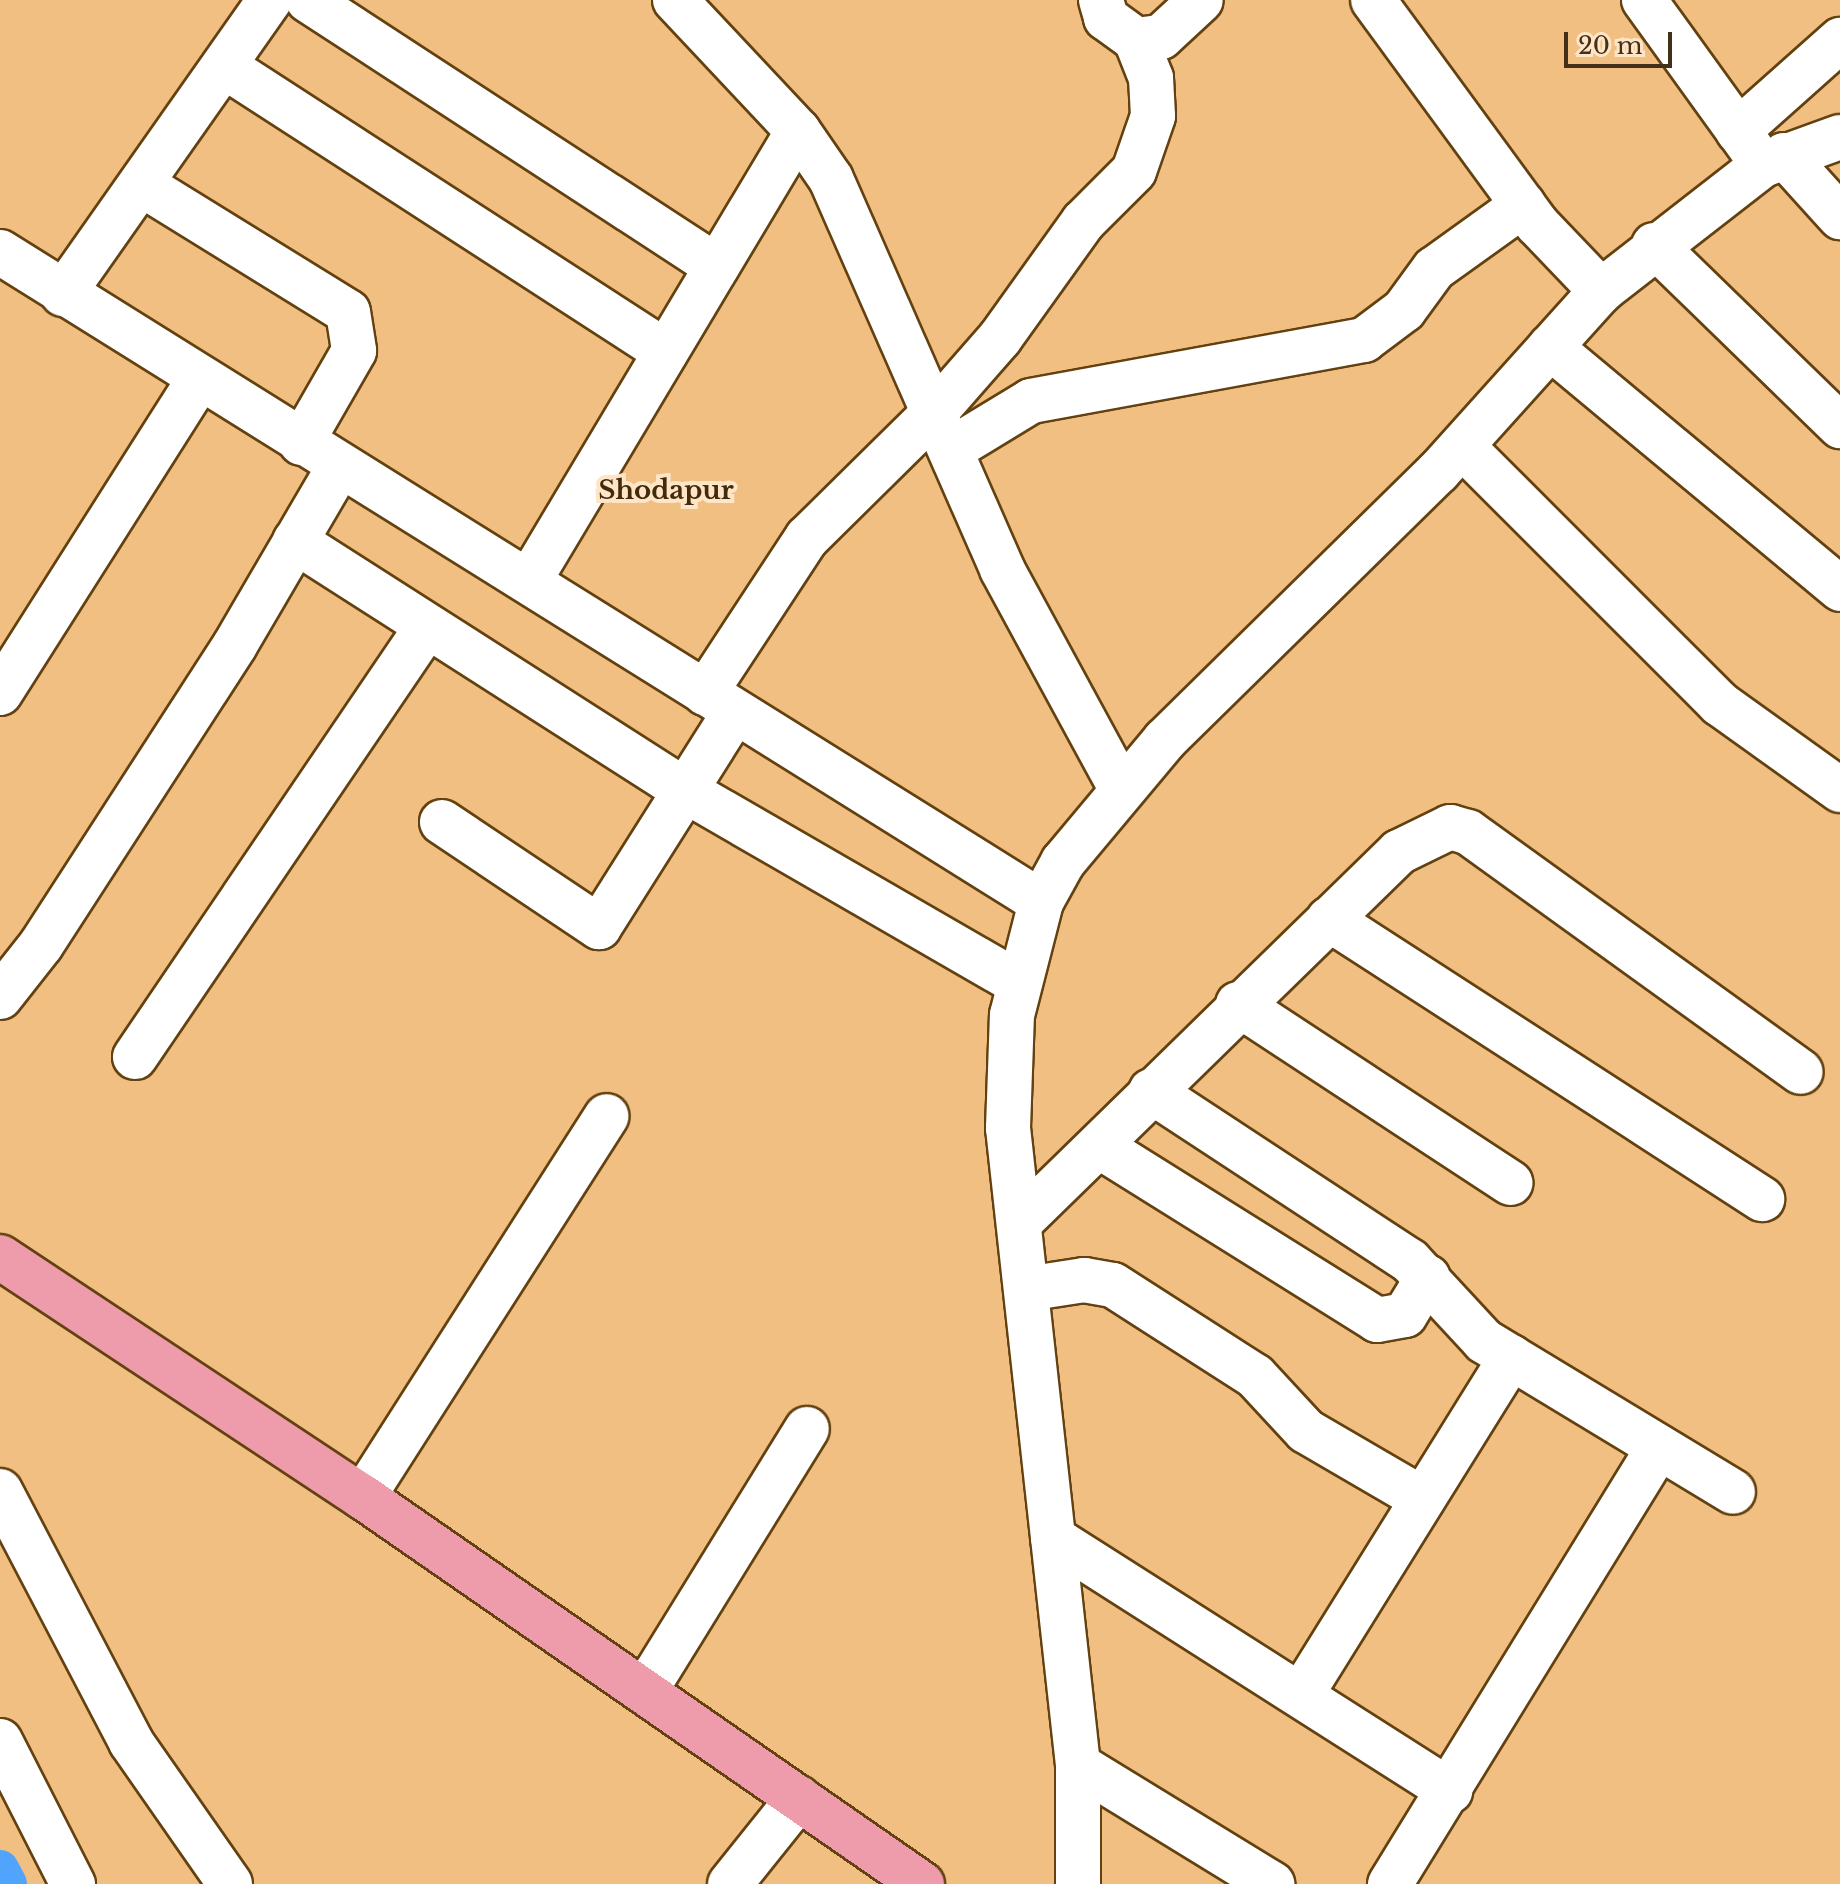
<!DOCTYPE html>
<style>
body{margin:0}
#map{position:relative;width:1840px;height:1884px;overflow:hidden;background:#f1bf81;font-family:"Libre Baskerville",serif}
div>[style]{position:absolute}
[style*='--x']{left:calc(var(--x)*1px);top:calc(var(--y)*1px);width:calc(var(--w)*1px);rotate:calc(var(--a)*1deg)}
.canal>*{height:38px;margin:-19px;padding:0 19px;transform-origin:19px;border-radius:19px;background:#51a4fc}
.roads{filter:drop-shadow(2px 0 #634110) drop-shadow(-2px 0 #634110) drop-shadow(0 2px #634110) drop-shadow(0 -2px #634110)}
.minor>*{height:44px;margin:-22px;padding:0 22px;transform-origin:22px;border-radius:22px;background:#fff}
.major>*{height:44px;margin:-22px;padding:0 22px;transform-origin:22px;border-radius:22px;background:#ee9cab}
span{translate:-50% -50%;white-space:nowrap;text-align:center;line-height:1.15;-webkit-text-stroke:8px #ffe5c7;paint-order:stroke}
.quarter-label{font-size:26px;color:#422b08;font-weight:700}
.scale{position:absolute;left:1564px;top:32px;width:108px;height:36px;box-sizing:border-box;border:4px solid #443017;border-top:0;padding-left:10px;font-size:24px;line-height:28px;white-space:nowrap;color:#443017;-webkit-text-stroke:6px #ffe5c7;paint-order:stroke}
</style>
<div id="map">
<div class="canal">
<i style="--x:0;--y:1869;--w:17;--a:62"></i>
</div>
<div class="roads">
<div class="minor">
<i style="--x:308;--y:0;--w:488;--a:33.1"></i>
<i style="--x:675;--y:0;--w:180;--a:46.8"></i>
<i style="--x:798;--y:131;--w:58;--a:55.5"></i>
<i style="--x:831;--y:179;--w:426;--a:66.3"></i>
<i style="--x:1002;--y:569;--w:251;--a:61.5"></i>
<i style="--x:1101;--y:0;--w:19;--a:74"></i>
<i style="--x:1106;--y:18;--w:37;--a:36"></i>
<i style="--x:1136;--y:40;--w:25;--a:-7"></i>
<i style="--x:1161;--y:37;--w:54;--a:-42.8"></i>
<i style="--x:1373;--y:0;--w:278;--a:53.8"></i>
<i style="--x:1537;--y:224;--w:93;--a:46.3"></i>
<i style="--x:1644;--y:0;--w:203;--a:54.2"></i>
<i style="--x:224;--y:66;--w:526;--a:32.91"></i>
<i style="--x:1738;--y:131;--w:137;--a:-41.7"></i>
<i style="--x:1784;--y:155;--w:84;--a:47.9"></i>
<i style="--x:141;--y:184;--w:243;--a:31.7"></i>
<i style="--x:348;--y:312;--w:39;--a:81"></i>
<i style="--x:354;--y:351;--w:106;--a:119.9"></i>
<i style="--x:1654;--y:245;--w:260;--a:44.2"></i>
<i style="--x:0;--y:252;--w:1227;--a:31.98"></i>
<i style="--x:63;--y:294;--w:360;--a:-54.9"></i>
<i style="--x:1550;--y:347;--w:378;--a:39.8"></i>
<i style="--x:1462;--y:446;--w:365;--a:45"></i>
<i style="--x:1720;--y:704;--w:148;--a:35.6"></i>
<i style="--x:952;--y:449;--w:92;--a:-31.3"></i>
<i style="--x:1031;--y:401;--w:339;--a:-10.4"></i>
<i style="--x:1364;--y:340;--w:50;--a:-36.9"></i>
<i style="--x:1404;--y:310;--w:51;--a:-53.8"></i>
<i style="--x:1434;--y:269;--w:110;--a:-35.7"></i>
<i style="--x:295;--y:541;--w:464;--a:32.6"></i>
<i style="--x:686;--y:791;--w:382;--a:30"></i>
<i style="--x:529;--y:581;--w:524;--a:-59.13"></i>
<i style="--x:0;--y:693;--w:371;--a:-57.6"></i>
<i style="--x:705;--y:693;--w:186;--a:-56.7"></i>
<i style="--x:807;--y:538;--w:182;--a:-44.6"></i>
<i style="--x:937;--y:410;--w:96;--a:-48.8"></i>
<i style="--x:1000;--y:338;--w:143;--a:-54.4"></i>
<i style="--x:1083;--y:222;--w:72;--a:-45"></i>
<i style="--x:1134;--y:171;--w:58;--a:-70.9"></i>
<i style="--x:1153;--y:116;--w:38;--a:-93"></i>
<i style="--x:1151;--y:78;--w:41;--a:-111.5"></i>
<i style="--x:442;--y:822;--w:189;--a:33.8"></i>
<i style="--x:599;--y:927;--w:254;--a:-57.7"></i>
<i style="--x:1329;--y:919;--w:516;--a:32.89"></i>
<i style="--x:0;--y:997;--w:66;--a:-51.7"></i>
<i style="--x:41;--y:945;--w:357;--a:-57.1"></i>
<i style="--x:235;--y:645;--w:206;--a:-59.7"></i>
<i style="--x:1238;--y:1004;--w:326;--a:33.3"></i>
<i style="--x:135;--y:1057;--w:518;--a:-55.85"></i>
<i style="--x:1151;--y:1091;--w:310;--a:33.3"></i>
<i style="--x:1410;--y:1261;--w:109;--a:47.2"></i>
<i style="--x:1484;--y:1341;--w:291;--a:31.2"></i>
<i style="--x:1099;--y:1146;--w:328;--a:32"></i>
<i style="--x:1377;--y:1320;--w:28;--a:-10"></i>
<i style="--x:1405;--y:1315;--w:44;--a:-58.8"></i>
<i style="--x:1020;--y:1222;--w:530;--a:-44.31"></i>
<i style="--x:1399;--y:852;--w:57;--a:-26.1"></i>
<i style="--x:1450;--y:827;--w:19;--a:16"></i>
<i style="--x:1468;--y:832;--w:410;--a:35.8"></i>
<i style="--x:1026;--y:1289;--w:59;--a:-8.8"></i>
<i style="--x:1084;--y:1280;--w:29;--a:10"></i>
<i style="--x:1113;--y:1285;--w:169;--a:32.7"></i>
<i style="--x:1255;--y:1376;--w:75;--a:47.2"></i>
<i style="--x:1306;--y:1431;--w:135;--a:30.2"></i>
<i style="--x:0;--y:1491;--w:283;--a:62.4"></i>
<i style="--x:131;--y:1742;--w:173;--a:55.1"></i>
<i style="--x:363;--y:1497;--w:452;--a:-57.4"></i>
<i style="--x:1053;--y:1538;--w:471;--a:32.5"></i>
<i style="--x:645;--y:1691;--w:308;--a:-58.3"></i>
<i style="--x:1301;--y:1695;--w:398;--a:-58.1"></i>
<i style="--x:0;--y:1741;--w:161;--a:63"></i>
<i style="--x:1078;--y:1765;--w:228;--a:31.5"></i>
<i style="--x:730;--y:1884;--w:110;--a:-51.3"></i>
<i style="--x:1078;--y:1884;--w:119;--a:-90"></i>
<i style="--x:1078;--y:1765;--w:641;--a:-96.27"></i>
<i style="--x:1008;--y:1128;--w:113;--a:-88"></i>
<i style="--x:1012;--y:1015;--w:117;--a:-75.6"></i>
<i style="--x:1041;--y:902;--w:46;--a:-61.2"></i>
<i style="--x:1063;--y:862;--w:159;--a:-50.1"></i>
<i style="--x:1165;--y:740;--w:383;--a:-44.5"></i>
<i style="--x:1438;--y:472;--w:244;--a:-48"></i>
<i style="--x:1601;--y:291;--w:205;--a:-37.9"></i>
<i style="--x:1763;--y:165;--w:82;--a:-20"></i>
<i style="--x:1390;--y:1884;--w:513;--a:-58.39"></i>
</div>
<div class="major">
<i style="--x:0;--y:1257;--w:435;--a:33.5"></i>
<i style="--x:363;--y:1497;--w:680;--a:34.7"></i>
</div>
</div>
<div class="quarter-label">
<span style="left:666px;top:491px">Shodapur</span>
</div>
<div class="scale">20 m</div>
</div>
